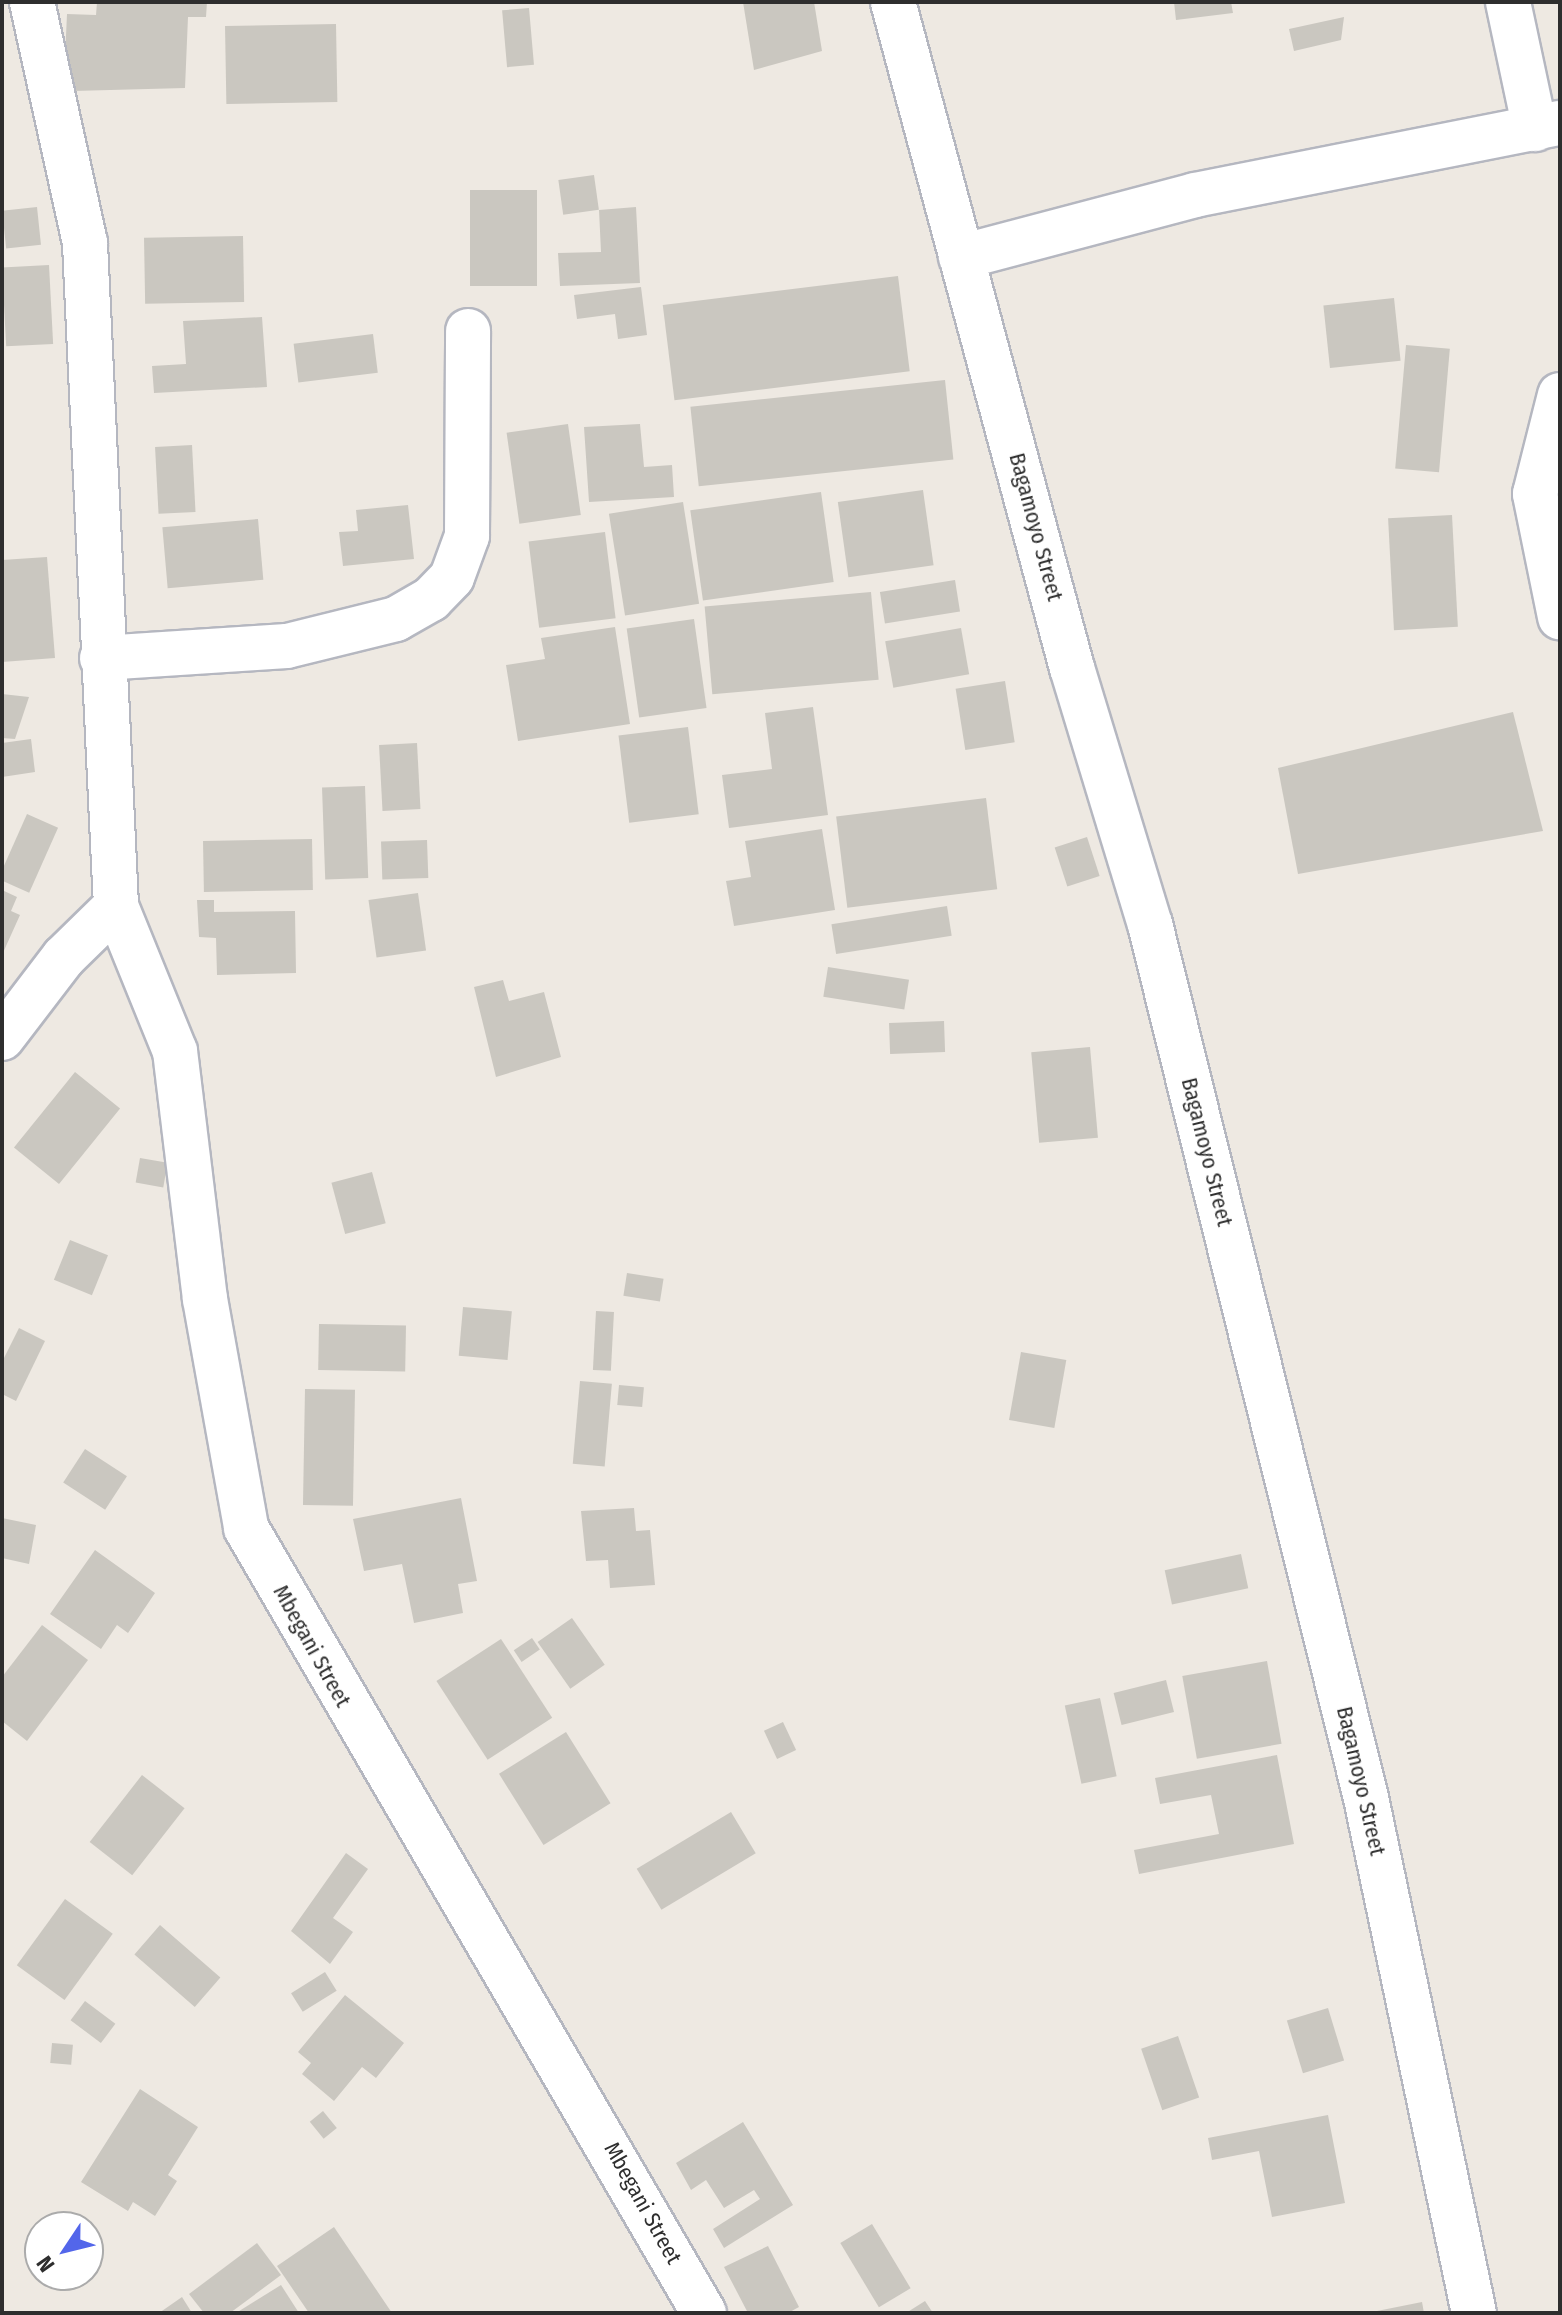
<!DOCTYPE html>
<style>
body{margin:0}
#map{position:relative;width:1562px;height:2315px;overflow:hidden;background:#eee9e2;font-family:"Fira Sans Condensed",sans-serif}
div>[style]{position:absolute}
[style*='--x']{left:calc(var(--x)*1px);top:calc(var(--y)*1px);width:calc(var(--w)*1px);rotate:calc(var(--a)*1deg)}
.building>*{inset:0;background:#cac7c0;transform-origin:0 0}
.roads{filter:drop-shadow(2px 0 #b5b7c0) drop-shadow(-2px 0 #b5b7c0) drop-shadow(0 2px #b5b7c0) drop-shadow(0 -2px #b5b7c0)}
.street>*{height:44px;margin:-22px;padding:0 22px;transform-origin:22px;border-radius:22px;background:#fff}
span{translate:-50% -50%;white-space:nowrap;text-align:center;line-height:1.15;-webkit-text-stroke:7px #fff;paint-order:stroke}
.street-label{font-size:22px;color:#2e2e2e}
.frame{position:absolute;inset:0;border:4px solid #2e2e2e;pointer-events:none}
.north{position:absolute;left:24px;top:2211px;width:80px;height:80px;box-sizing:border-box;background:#fff;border:2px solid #ababab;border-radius:50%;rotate:235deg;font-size:22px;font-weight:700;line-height:32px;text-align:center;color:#2e2e2e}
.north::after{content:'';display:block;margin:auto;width:28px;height:36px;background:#5366ea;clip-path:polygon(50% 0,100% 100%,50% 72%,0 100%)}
</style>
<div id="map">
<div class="building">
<i style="clip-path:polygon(97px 2px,207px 2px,206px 17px,188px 17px,185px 88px,73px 91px,73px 80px,64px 79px,67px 14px,96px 15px)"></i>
<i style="clip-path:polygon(743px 2px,814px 2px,822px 51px,754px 70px)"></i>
<i style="clip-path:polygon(1174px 2px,1231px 2px,1233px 13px,1176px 20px)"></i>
<i style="left:529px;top:8px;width:57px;height:27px;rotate:85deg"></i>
<i style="clip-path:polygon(1344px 17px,1341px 40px,1294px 51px,1289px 29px)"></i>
<i style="left:336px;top:24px;width:78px;height:111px;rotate:89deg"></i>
<i style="left:594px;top:175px;width:35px;height:36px;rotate:82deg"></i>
<i style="left:470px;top:190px;width:67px;height:96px"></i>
<i style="left:37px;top:207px;width:38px;height:35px;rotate:84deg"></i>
<i style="clip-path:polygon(636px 207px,640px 283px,560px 286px,558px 253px,601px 252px,599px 210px)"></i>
<i style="left:243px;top:236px;width:66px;height:99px;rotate:89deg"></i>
<i style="left:49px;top:265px;width:79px;height:47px;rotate:87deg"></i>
<i style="left:898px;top:276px;width:96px;height:237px;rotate:83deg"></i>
<i style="clip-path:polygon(641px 287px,647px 335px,618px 339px,615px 314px,577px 319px,574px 295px)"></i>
<i style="left:1394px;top:298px;width:63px;height:71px;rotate:84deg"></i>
<i style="clip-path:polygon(262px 317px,267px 387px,154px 393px,152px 366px,186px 364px,183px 321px)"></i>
<i style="left:373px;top:334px;width:39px;height:80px;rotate:83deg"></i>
<i style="left:1406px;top:345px;width:44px;height:124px;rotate:5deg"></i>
<i style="left:945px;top:380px;width:80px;height:256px;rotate:84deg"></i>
<i style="left:568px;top:424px;width:92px;height:62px;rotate:82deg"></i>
<i style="clip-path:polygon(640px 424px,644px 467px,672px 465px,674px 497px,589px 502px,584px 427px)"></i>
<i style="left:192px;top:445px;width:67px;height:37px;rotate:87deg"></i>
<i style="left:923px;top:490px;width:76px;height:86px;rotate:82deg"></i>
<i style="left:821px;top:492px;width:91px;height:132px;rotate:82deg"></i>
<i style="left:683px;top:502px;width:103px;height:75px;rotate:81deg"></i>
<i style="clip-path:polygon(408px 505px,414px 559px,343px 566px,339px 532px,358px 531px,356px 510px)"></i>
<i style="left:1452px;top:515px;width:112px;height:64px;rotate:87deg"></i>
<i style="left:258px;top:519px;width:61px;height:96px;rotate:85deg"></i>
<i style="left:605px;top:532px;width:87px;height:77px;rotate:83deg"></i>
<i style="clip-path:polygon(47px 557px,55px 658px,2px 662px,2px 560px)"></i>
<i style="left:955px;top:580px;width:32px;height:76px;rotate:81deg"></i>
<i style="left:871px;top:592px;width:88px;height:167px;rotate:85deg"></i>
<i style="left:694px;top:619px;width:90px;height:68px;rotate:82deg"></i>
<i style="clip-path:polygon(615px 627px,630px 724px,518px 741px,506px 665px,545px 659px,541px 638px)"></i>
<i style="left:961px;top:628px;width:47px;height:77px;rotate:80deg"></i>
<i style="left:1005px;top:681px;width:62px;height:50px;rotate:81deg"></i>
<i style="clip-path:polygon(2px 694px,29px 697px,15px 739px,2px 738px)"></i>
<i style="clip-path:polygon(813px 707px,828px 815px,729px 828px,722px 775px,772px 769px,765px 713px)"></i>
<i style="clip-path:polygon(1513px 712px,1543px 831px,1298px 874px,1278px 768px)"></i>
<i style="left:688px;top:727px;width:88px;height:70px;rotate:83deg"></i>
<i style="clip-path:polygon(31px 739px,35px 772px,2px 777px,2px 743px)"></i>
<i style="left:417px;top:743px;width:66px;height:38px;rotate:87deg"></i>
<i style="left:365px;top:786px;width:92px;height:43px;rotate:88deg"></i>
<i style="left:986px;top:798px;width:92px;height:151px;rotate:83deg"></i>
<i style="left:27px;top:814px;width:34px;height:71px;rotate:24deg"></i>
<i style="clip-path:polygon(822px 829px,835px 910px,734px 926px,726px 881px,751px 877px,745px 841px)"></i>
<i style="left:1087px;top:837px;width:41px;height:34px;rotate:72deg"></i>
<i style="left:312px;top:839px;width:51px;height:109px;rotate:89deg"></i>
<i style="left:427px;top:840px;width:38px;height:46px;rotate:88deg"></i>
<i style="clip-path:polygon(2px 890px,17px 897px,11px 911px,20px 915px,2px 955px)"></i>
<i style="left:418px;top:893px;width:58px;height:50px;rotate:82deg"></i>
<i style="clip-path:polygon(197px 900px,214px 900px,214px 912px,295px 911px,296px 973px,217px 975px,216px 938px,199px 937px)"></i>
<i style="left:947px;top:906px;width:30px;height:117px;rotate:81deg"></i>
<i style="left:828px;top:967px;width:82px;height:30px;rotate:9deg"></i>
<i style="clip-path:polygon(503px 980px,509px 1001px,544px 992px,561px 1057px,496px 1077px,474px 987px)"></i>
<i style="left:944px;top:1021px;width:31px;height:55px;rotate:88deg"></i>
<i style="left:1090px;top:1047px;width:91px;height:59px;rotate:85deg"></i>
<i style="left:75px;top:1072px;width:58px;height:97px;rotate:39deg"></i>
<i style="left:140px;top:1158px;width:28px;height:25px;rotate:10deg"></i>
<i style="left:372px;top:1172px;width:53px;height:42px;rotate:75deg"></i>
<i style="left:70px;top:1240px;width:41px;height:43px;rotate:22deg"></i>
<i style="left:627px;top:1273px;width:37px;height:23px;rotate:9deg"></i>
<i style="left:463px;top:1307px;width:49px;height:49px;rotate:5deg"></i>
<i style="left:596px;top:1311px;width:18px;height:59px;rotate:3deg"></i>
<i style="left:319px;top:1324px;width:87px;height:46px;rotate:1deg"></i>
<i style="clip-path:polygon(19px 1328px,45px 1341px,16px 1401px,2px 1394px,2px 1362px)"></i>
<i style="left:1021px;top:1352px;width:46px;height:69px;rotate:10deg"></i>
<i style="left:580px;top:1381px;width:32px;height:83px;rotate:5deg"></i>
<i style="left:619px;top:1385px;width:25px;height:20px;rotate:5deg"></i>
<i style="left:305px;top:1389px;width:50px;height:116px;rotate:1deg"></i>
<i style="left:85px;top:1449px;width:50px;height:40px;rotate:33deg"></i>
<i style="clip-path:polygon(461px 1498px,477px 1581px,458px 1584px,463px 1613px,414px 1623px,402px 1564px,364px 1571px,353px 1519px)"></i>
<i style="clip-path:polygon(634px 1508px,636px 1531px,650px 1530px,655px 1585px,610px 1588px,608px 1560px,586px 1561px,581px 1511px)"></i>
<i style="clip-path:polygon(2px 1518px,36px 1525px,29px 1564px,2px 1558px)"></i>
<i style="clip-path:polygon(95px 1550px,155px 1593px,128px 1633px,117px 1625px,101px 1649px,50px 1614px)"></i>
<i style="left:1241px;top:1554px;width:35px;height:78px;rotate:78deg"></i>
<i style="left:572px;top:1618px;width:57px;height:42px;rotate:55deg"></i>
<i style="clip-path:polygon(42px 1625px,88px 1660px,27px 1741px,2px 1721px,2px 1677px)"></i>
<i style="left:532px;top:1638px;width:14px;height:22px;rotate:56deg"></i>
<i style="left:501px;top:1639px;width:94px;height:77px;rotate:57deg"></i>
<i style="left:1267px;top:1661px;width:84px;height:86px;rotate:80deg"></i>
<i style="left:1166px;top:1680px;width:33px;height:54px;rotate:76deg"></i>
<i style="left:1100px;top:1698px;width:80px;height:36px;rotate:78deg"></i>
<i style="left:783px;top:1722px;width:31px;height:21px;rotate:65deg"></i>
<i style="left:566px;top:1732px;width:84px;height:79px;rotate:58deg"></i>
<i style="clip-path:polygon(1277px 1755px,1294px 1844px,1139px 1874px,1134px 1850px,1219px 1834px,1211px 1795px,1160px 1804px,1155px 1778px)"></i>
<i style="left:142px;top:1775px;width:54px;height:85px;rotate:38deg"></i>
<i style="left:731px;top:1812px;width:48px;height:110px;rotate:59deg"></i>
<i style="clip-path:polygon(346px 1853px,368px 1869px,333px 1918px,353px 1932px,330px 1964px,291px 1931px)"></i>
<i style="left:65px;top:1899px;width:59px;height:82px;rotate:36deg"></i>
<i style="left:160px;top:1925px;width:80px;height:39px;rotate:41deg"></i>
<i style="left:325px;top:1972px;width:22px;height:40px;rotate:58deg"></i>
<i style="clip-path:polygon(345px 1995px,404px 2043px,376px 2078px,362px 2067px,334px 2101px,302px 2074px,311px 2063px,298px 2052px)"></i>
<i style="left:85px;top:2001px;width:38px;height:24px;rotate:37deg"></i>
<i style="left:1328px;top:2008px;width:55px;height:43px;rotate:73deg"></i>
<i style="left:1178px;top:2036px;width:65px;height:39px;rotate:71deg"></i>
<i style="left:52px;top:2043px;width:21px;height:20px;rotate:5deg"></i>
<i style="clip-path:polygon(140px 2089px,198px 2127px,168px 2175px,177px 2181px,155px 2216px,133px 2202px,128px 2211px,81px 2182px)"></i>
<i style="left:323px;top:2111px;width:22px;height:17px;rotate:51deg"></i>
<i style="clip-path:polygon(1328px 2115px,1345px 2203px,1272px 2217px,1259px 2151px,1212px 2160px,1208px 2138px)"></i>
<i style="clip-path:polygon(743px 2122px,793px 2205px,724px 2248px,713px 2229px,760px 2199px,754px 2190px,724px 2208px,706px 2180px,691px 2190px,676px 2163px)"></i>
<i style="left:872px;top:2224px;width:75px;height:37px;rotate:59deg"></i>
<i style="clip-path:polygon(334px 2227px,392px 2313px,309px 2313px,277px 2266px)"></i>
<i style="clip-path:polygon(257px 2243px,281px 2275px,230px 2313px,204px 2313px,189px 2294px)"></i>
<i style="clip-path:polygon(768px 2246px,799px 2307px,788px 2313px,748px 2313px,724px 2267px)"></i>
<i style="clip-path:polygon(281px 2285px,299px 2313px,236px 2313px)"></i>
<i style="clip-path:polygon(182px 2297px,192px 2313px,159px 2313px)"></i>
<i style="clip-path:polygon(925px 2301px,933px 2313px,906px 2313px)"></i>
<i style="clip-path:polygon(1422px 2302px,1424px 2313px,1373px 2313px,1372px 2312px)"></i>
</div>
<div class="roads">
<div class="street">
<i style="--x:893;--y:2;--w:690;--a:74.96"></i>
<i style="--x:1072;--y:668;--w:268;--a:73.1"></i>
<i style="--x:1150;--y:924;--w:900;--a:76.12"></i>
<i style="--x:1366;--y:1798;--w:526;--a:78.16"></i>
<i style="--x:1508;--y:2;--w:130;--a:78"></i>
<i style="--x:961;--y:257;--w:242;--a:-14.8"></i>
<i style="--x:1195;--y:195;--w:372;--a:-11.2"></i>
<i style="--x:1560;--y:395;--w:102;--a:104.2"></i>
<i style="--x:1535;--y:494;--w:126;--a:78.5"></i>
<i style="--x:102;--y:658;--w:185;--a:-3.7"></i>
<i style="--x:287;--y:646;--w:112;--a:-13.9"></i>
<i style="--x:396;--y:619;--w:40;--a:-29.7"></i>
<i style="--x:431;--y:599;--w:30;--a:-46"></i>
<i style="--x:452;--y:577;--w:44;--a:-69.9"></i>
<i style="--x:467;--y:536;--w:205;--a:-89.7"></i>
<i style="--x:116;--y:906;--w:157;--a:67.9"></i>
<i style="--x:175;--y:1051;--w:250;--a:83.1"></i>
<i style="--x:205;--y:1299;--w:233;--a:79.8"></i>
<i style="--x:246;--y:1528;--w:909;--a:59.74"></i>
<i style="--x:2;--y:1038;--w:102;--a:-52.6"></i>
<i style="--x:64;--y:957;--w:73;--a:-44.4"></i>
<i style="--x:116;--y:906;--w:664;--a:-92.68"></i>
<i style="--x:85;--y:243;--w:247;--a:-102.4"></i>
</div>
</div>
<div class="street-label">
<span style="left:1036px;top:527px;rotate:75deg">Bagamoyo Street</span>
<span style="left:1207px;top:1152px;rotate:76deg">Bagamoyo Street</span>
<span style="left:312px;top:1646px;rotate:61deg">Mbegani Street</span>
<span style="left:1361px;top:1781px;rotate:77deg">Bagamoyo Street</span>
<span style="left:643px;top:2203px;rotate:61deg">Mbegani Street</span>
</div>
<div class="frame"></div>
<div class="north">N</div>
</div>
